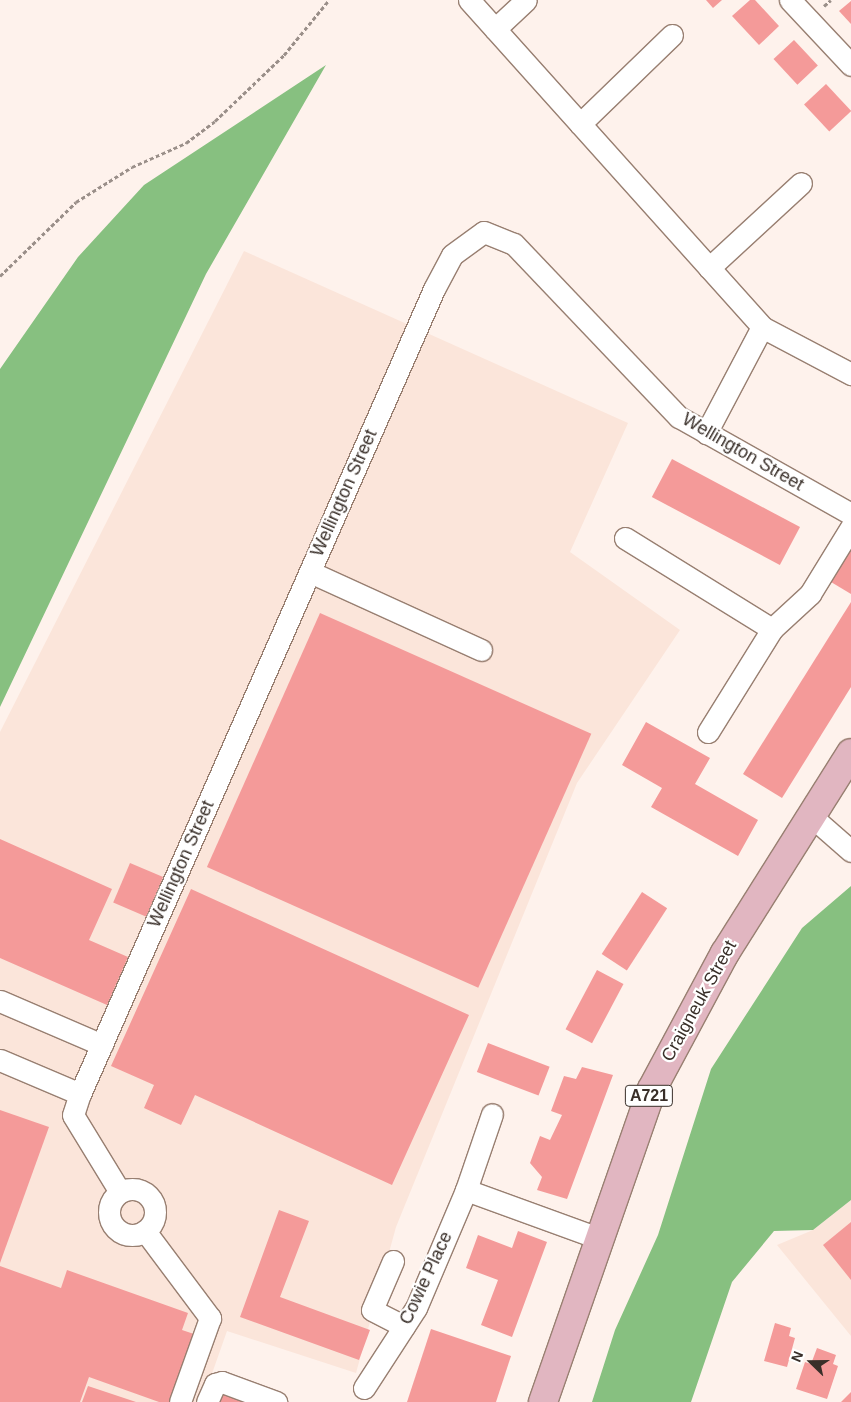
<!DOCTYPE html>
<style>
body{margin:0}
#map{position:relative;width:851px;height:1402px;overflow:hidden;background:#fef2ec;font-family:Arial,sans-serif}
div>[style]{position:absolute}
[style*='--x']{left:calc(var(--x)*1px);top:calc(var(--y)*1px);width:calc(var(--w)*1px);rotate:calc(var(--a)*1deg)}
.built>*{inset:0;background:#fbe5da}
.forest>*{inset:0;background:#87c080}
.building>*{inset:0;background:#f49a99;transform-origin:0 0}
.path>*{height:3px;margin-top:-1.5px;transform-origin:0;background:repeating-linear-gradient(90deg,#9a8f89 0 4px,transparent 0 6.5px)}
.roads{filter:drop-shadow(1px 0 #987f71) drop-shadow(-1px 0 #987f71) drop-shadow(0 1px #987f71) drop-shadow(0 -1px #987f71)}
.minor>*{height:21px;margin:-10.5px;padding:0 10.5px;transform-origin:10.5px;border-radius:10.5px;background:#fff}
.minor>.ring{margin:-10.5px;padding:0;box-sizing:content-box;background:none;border:21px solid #fff;border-radius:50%}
.major>*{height:28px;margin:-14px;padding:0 14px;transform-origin:14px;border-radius:14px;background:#e1b6c1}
span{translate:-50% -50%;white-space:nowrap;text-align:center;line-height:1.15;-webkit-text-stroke:4.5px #fff;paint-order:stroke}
.shield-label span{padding:1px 4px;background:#fff;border:1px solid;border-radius:4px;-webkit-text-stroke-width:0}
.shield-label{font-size:16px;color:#392f29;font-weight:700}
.street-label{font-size:18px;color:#392f29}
.north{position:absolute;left:786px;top:1337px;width:50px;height:50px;-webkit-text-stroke:4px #fff;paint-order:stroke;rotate:292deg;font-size:14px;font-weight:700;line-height:20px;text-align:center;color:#392f29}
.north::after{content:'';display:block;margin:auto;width:18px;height:22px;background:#392f29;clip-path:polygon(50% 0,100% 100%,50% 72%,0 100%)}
</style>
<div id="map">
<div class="built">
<i style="clip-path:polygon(244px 251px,628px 423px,570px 552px,680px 630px,577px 783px,396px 1227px,356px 1373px,227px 1331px,202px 1402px,0 1402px,0 732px)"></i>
<i style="clip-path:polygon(851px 1200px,851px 1336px,777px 1245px,813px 1230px)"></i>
</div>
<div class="forest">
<i style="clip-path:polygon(326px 65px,206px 274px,0 707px,0 369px,78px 257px,144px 185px)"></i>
<i style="clip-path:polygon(851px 886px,851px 1200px,813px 1230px,774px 1231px,732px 1282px,691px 1402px,592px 1402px,615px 1330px,658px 1235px,711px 1069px,802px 928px)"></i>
</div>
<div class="building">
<i style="clip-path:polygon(706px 0,722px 0,713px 8px)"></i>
<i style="clip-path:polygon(750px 0,755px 0,779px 26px,759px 45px,732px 16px)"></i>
<i style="clip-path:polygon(851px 1px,851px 24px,839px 11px)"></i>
<i style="left:794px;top:40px;width:35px;height:28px;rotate:47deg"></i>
<i style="left:826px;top:84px;width:37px;height:30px;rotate:47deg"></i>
<i style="left:672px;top:459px;width:145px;height:43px;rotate:28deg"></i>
<i style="clip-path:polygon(851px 550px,851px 594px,831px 582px)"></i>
<i style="clip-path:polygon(851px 602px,851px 687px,782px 798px,743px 774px)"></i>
<i style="left:320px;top:613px;width:297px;height:278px;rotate:24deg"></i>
<i style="clip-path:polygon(646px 722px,710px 758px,695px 784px,758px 820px,738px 856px,651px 807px,662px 788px,622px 765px)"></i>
<i style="clip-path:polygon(0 839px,112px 889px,89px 940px,128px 957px,107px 1005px,0 958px)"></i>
<i style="left:130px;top:863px;width:36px;height:43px;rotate:23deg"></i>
<i style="clip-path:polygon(191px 889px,469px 1015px,392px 1185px,195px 1095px,181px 1125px,144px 1108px,154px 1085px,111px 1066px)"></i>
<i style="left:642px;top:892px;width:30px;height:74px;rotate:33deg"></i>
<i style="left:597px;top:970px;width:30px;height:67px;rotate:28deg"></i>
<i style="left:488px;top:1043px;width:66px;height:31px;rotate:21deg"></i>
<i style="clip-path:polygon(582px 1067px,613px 1075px,567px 1199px,537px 1190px,542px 1177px,530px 1163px,540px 1136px,550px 1140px,562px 1115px,551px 1111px,564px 1076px,576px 1079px)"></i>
<i style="clip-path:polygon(0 1110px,49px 1127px,0 1263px)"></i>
<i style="clip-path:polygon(279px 1210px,309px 1221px,280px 1297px,370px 1330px,359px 1360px,240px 1317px)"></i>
<i style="clip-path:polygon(851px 1222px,851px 1280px,823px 1245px)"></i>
<i style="clip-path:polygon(518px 1231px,547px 1242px,512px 1337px,481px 1325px,498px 1280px,466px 1268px,478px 1235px,512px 1248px)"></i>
<i style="clip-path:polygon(0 1266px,61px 1288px,67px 1270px,188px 1313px,182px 1330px,200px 1336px,177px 1402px,159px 1402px,89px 1377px,80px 1402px,0 1402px)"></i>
<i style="clip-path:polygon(775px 1323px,791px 1328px,789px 1336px,795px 1338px,787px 1367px,764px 1361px)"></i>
<i style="clip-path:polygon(431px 1329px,511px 1356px,496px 1402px,407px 1402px)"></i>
<i style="clip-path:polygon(817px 1348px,836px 1355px,833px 1364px,838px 1366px,827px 1399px,796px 1389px,805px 1362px,811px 1364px)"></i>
<i style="clip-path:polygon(88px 1386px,136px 1402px,82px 1402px)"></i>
<i style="clip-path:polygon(224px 1392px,251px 1402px,220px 1402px)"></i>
<i style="clip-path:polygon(851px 1392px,851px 1402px,841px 1402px)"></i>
</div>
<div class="path">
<i style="--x:824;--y:6;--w:9;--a:-41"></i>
<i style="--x:0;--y:276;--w:106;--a:-44.2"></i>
<i style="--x:76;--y:202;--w:66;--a:-32"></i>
<i style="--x:132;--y:167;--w:59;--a:-24"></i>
<i style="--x:186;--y:143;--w:36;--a:-37"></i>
<i style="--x:215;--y:121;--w:95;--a:-43.7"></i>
<i style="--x:284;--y:55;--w:71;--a:-50.7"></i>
</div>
<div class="roads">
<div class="minor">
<i style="--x:469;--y:0;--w:439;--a:48.1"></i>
<i style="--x:762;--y:327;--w:120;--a:117.8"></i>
<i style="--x:790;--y:0;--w:89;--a:46.8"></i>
<i style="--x:495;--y:29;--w:42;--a:-43.1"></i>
<i style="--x:580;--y:124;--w:128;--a:-44.1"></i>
<i style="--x:709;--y:268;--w:125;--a:-42.7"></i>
<i style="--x:762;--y:327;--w:101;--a:27.8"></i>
<i style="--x:625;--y:538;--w:173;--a:31.8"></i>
<i style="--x:310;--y:572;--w:188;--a:24.5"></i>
<i style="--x:708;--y:732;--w:121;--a:-58.1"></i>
<i style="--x:772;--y:629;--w:52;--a:-42.6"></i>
<i style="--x:810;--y:594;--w:79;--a:-58.5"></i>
<i style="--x:811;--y:816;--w:53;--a:41.2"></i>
<i style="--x:0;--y:1001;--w:111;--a:23.3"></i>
<i style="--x:0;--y:1060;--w:87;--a:23"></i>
<i class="ring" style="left:109px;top:1189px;width:25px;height:25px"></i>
<i style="--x:466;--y:1190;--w:80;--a:-71.1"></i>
<i style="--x:120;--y:1192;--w:90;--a:-121.4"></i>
<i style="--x:73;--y:1115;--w:22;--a:-72"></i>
<i style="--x:80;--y:1094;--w:879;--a:-66.26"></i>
<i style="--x:434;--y:289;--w:38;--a:-62"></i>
<i style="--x:452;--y:255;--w:39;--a:-36"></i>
<i style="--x:484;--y:232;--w:32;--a:22"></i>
<i style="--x:514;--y:244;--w:239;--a:46.4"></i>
<i style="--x:679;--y:417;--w:197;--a:29.4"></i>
<i style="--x:145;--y:1231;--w:109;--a:53.2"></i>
<i style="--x:210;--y:1318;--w:89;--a:109.7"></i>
<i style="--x:393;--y:1261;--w:53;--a:113.2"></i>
<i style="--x:372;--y:1310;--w:36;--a:27"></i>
<i style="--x:364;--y:1388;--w:95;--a:-57"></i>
<i style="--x:416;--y:1308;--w:128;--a:-67"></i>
<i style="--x:466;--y:1190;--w:140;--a:20"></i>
<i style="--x:207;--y:1402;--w:20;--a:-66"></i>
<i style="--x:215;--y:1384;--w:7;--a:-16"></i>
<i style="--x:222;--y:1382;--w:58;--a:20.3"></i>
</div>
<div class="major">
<i style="--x:543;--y:1402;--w:331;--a:-70.8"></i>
<i style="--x:652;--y:1089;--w:154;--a:-61.8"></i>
<i style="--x:725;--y:953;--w:236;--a:-57.8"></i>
</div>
</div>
<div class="shield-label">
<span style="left:649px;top:1096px">A721</span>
</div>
<div class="street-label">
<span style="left:743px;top:452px;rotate:30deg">Wellington Street</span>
<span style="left:344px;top:493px;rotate:-66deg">Wellington Street</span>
<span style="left:181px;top:864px;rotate:-66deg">Wellington Street</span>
<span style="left:699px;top:1001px;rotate:-61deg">Craigneuk Street</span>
<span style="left:426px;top:1278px;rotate:-65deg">Cowie Place</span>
</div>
<div class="north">N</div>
</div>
